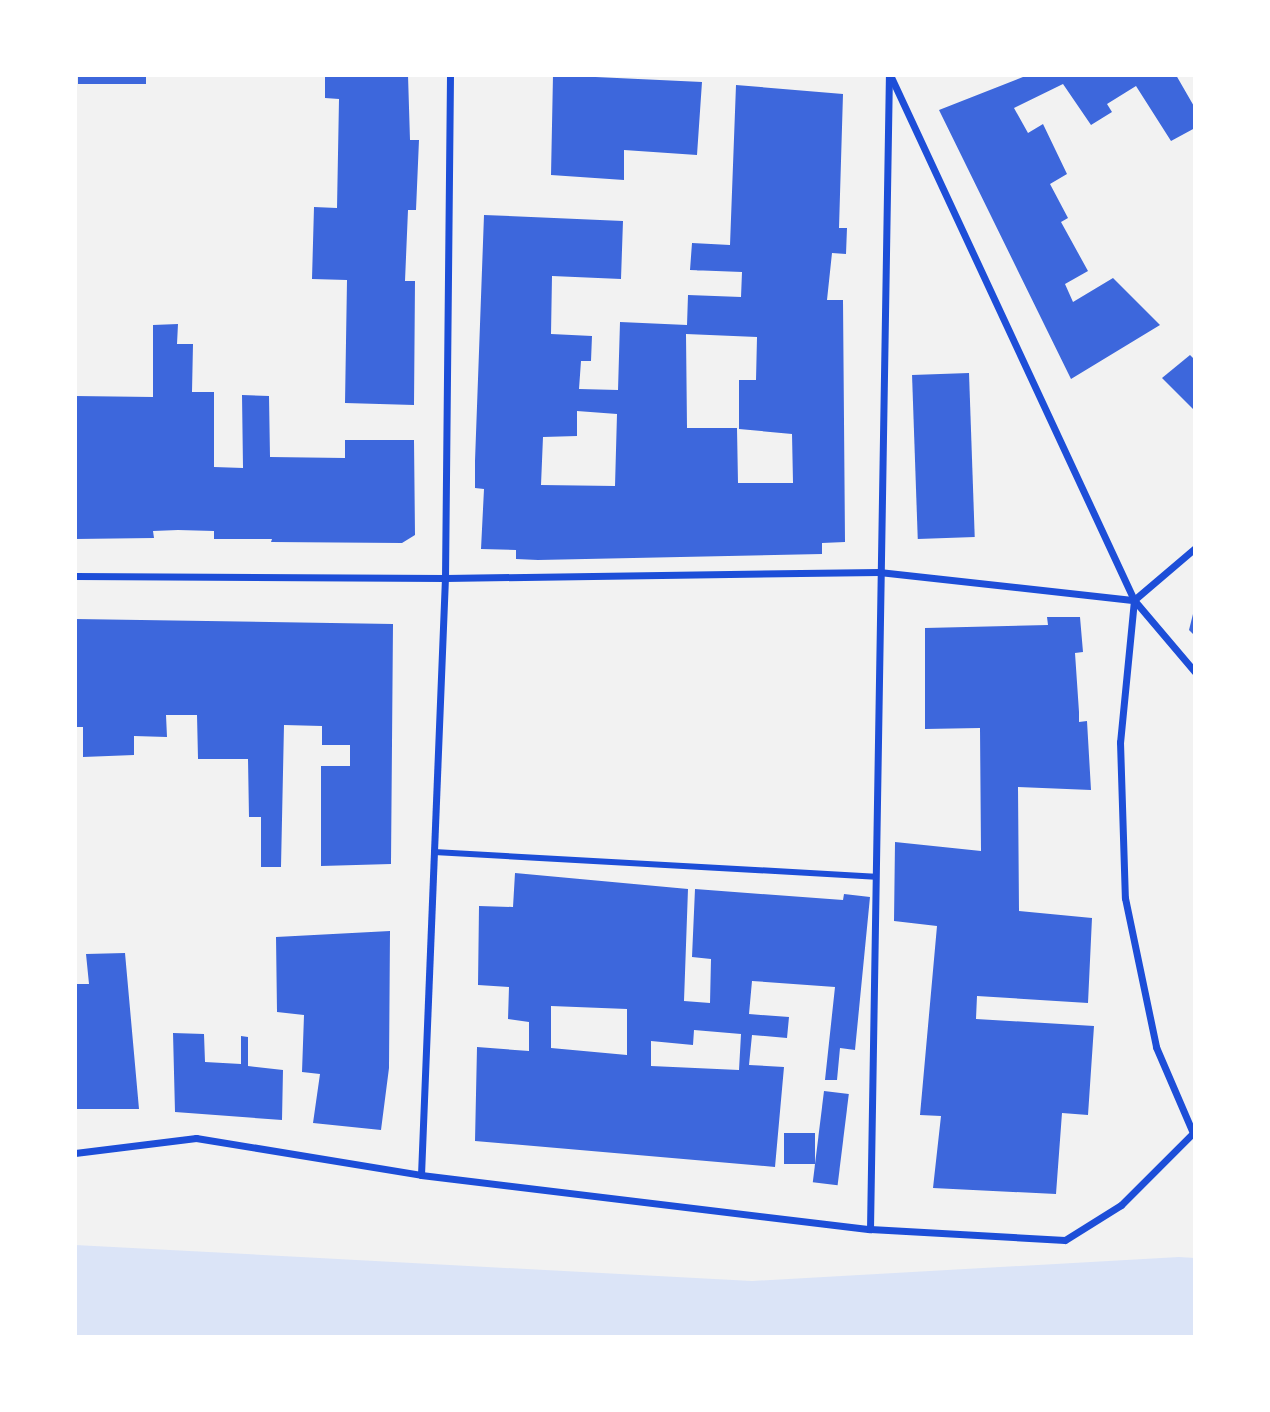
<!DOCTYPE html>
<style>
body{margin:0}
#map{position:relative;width:1270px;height:1412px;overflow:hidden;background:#f2f2f2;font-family:"Fira Sans Condensed",sans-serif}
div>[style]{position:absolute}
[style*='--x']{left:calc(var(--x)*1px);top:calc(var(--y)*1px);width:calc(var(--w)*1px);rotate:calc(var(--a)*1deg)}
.green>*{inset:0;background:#dbe4f7}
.building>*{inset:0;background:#3d67dc;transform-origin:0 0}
.pedestrian>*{height:6px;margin:-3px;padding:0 3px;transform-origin:3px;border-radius:3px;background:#1d4ed8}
.minor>*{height:7px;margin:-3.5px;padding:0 3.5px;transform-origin:3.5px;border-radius:3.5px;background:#1d4ed8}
span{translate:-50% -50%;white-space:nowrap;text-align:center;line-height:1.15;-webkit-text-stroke:5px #fff;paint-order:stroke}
.frame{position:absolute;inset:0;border:77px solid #fff;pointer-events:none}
</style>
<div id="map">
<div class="green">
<i style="clip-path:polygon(75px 1245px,752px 1281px,1179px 1257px,1195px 1258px,1195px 1337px,75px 1337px)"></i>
</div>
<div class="building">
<i style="left:78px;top:75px;width:68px;height:9px"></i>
<i style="clip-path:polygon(325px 75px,408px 75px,410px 140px,419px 140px,416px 210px,408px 210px,405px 281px,415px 281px,414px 405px,345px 403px,347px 280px,312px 279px,314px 207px,337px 208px,339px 99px,325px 98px)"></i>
<i style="clip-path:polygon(553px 75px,702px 82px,697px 155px,624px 150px,624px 180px,551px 175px)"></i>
<i style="clip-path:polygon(1028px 75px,1176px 75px,1195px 108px,1195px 128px,1171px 141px,1136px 86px,1107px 104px,1112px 112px,1091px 125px,1063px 84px,1014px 108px,1028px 133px,1043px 124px,1067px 174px,1050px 184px,1068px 218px,1061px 222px,1088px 271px,1065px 284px,1073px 302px,1113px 278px,1160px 325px,1071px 379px,939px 110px)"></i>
<i style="clip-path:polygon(evenodd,736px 85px,843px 94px,839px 228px,847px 228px,846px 254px,832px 253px,827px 300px,843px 300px,845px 542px,822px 543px,822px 554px,538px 560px,516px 559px,516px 550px,481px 549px,484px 489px,475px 488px,475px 461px,484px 215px,623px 221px,621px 279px,552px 276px,551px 334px,592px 336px,591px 361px,581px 361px,579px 389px,618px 390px,620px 322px,687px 325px,688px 295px,741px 297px,742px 272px,690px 270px,692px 243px,730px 245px,736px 85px,686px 334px,757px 337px,756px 380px,739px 380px,739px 429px,792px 434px,793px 483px,738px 483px,737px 428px,687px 428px,686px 334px,736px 85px,577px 411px,617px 414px,615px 486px,541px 485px,543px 437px,577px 436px,577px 411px)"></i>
<i style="clip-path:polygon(178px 324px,177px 344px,193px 344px,192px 392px,214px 392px,214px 467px,243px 468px,242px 395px,269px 396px,270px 457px,345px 458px,345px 440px,414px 440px,415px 535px,402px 543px,271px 542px,272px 539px,214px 539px,214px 531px,178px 530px,153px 531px,154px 538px,75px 539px,75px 396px,153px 397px,153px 325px)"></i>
<i style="clip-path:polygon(1190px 355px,1195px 360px,1195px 411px,1162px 378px)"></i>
<i style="left:969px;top:373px;width:164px;height:57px;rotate:88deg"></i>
<i style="clip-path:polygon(1194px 610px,1195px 610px,1195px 636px,1189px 630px)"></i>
<i style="clip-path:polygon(1047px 617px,1080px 617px,1083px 652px,1075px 653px,1079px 712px,1079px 722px,1087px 721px,1091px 790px,1018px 787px,1019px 911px,1092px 918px,1088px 1003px,977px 996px,976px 1019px,1094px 1026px,1088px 1115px,1062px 1113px,1056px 1194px,933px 1188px,941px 1116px,920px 1115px,937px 926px,894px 921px,895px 842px,981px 851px,980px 728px,925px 729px,925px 628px,1048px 625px)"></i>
<i style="clip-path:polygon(75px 619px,393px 624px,391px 864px,321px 866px,321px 766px,350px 766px,350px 745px,322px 745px,322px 726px,284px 725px,281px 867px,261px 867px,261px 817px,249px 817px,248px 759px,198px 759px,197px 715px,166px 715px,167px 737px,134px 736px,134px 755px,83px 757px,83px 727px,75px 727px)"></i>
<i style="clip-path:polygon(evenodd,515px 873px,688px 889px,684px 1001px,710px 1003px,711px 959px,692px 957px,695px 889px,843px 900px,844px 894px,870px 897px,855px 1050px,840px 1048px,837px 1080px,825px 1080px,835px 987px,752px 981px,749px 1014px,789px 1017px,787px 1038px,752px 1035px,749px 1065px,784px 1067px,775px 1167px,475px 1141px,477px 1047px,529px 1051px,529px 1022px,508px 1019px,509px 987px,478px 985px,479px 906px,513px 907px,515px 873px,551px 1006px,627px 1009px,627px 1055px,551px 1048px,551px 1006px,515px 873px,694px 1030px,741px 1034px,739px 1070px,651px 1066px,651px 1041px,693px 1045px,694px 1030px)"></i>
<i style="clip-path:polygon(390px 931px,389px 1068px,381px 1130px,313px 1123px,320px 1074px,302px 1072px,304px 1015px,277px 1012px,276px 937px)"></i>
<i style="clip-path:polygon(125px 953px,139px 1109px,75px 1109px,75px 984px,89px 984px,86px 954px)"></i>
<i style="clip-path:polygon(173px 1033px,204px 1034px,205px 1062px,241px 1064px,241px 1036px,248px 1037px,248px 1066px,283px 1070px,282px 1120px,175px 1112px)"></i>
<i style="left:824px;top:1091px;width:25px;height:92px;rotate:7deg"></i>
<i style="left:784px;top:1133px;width:31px;height:31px"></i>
</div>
<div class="pedestrian">
<i style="--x:434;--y:852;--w:442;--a:3.2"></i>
</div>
<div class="minor">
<i style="--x:891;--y:77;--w:577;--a:65.08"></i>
<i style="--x:1134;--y:600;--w:94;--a:49.7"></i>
<i style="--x:75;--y:576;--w:370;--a:0.3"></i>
<i style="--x:445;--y:578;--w:434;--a:-0.8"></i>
<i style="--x:879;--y:572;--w:257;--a:6.3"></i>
<i style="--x:1134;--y:600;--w:80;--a:-40.4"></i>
<i style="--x:1134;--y:600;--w:143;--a:95.6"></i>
<i style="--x:1120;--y:742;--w:156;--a:88.2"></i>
<i style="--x:1125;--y:898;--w:152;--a:78.2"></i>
<i style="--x:1156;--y:1047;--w:94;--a:66.7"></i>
<i style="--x:75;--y:1153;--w:122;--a:-7.1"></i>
<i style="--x:196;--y:1138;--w:228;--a:9.3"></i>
<i style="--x:421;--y:1175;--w:452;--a:6.9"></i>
<i style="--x:870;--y:1229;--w:195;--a:3.2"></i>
<i style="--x:1065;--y:1240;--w:66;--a:-32"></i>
<i style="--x:1121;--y:1205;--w:102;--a:-45"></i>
<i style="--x:421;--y:1175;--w:597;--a:-87.7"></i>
<i style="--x:445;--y:578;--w:503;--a:-89.43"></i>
<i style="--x:870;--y:1229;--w:1154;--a:-89.06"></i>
</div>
<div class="frame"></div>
</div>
